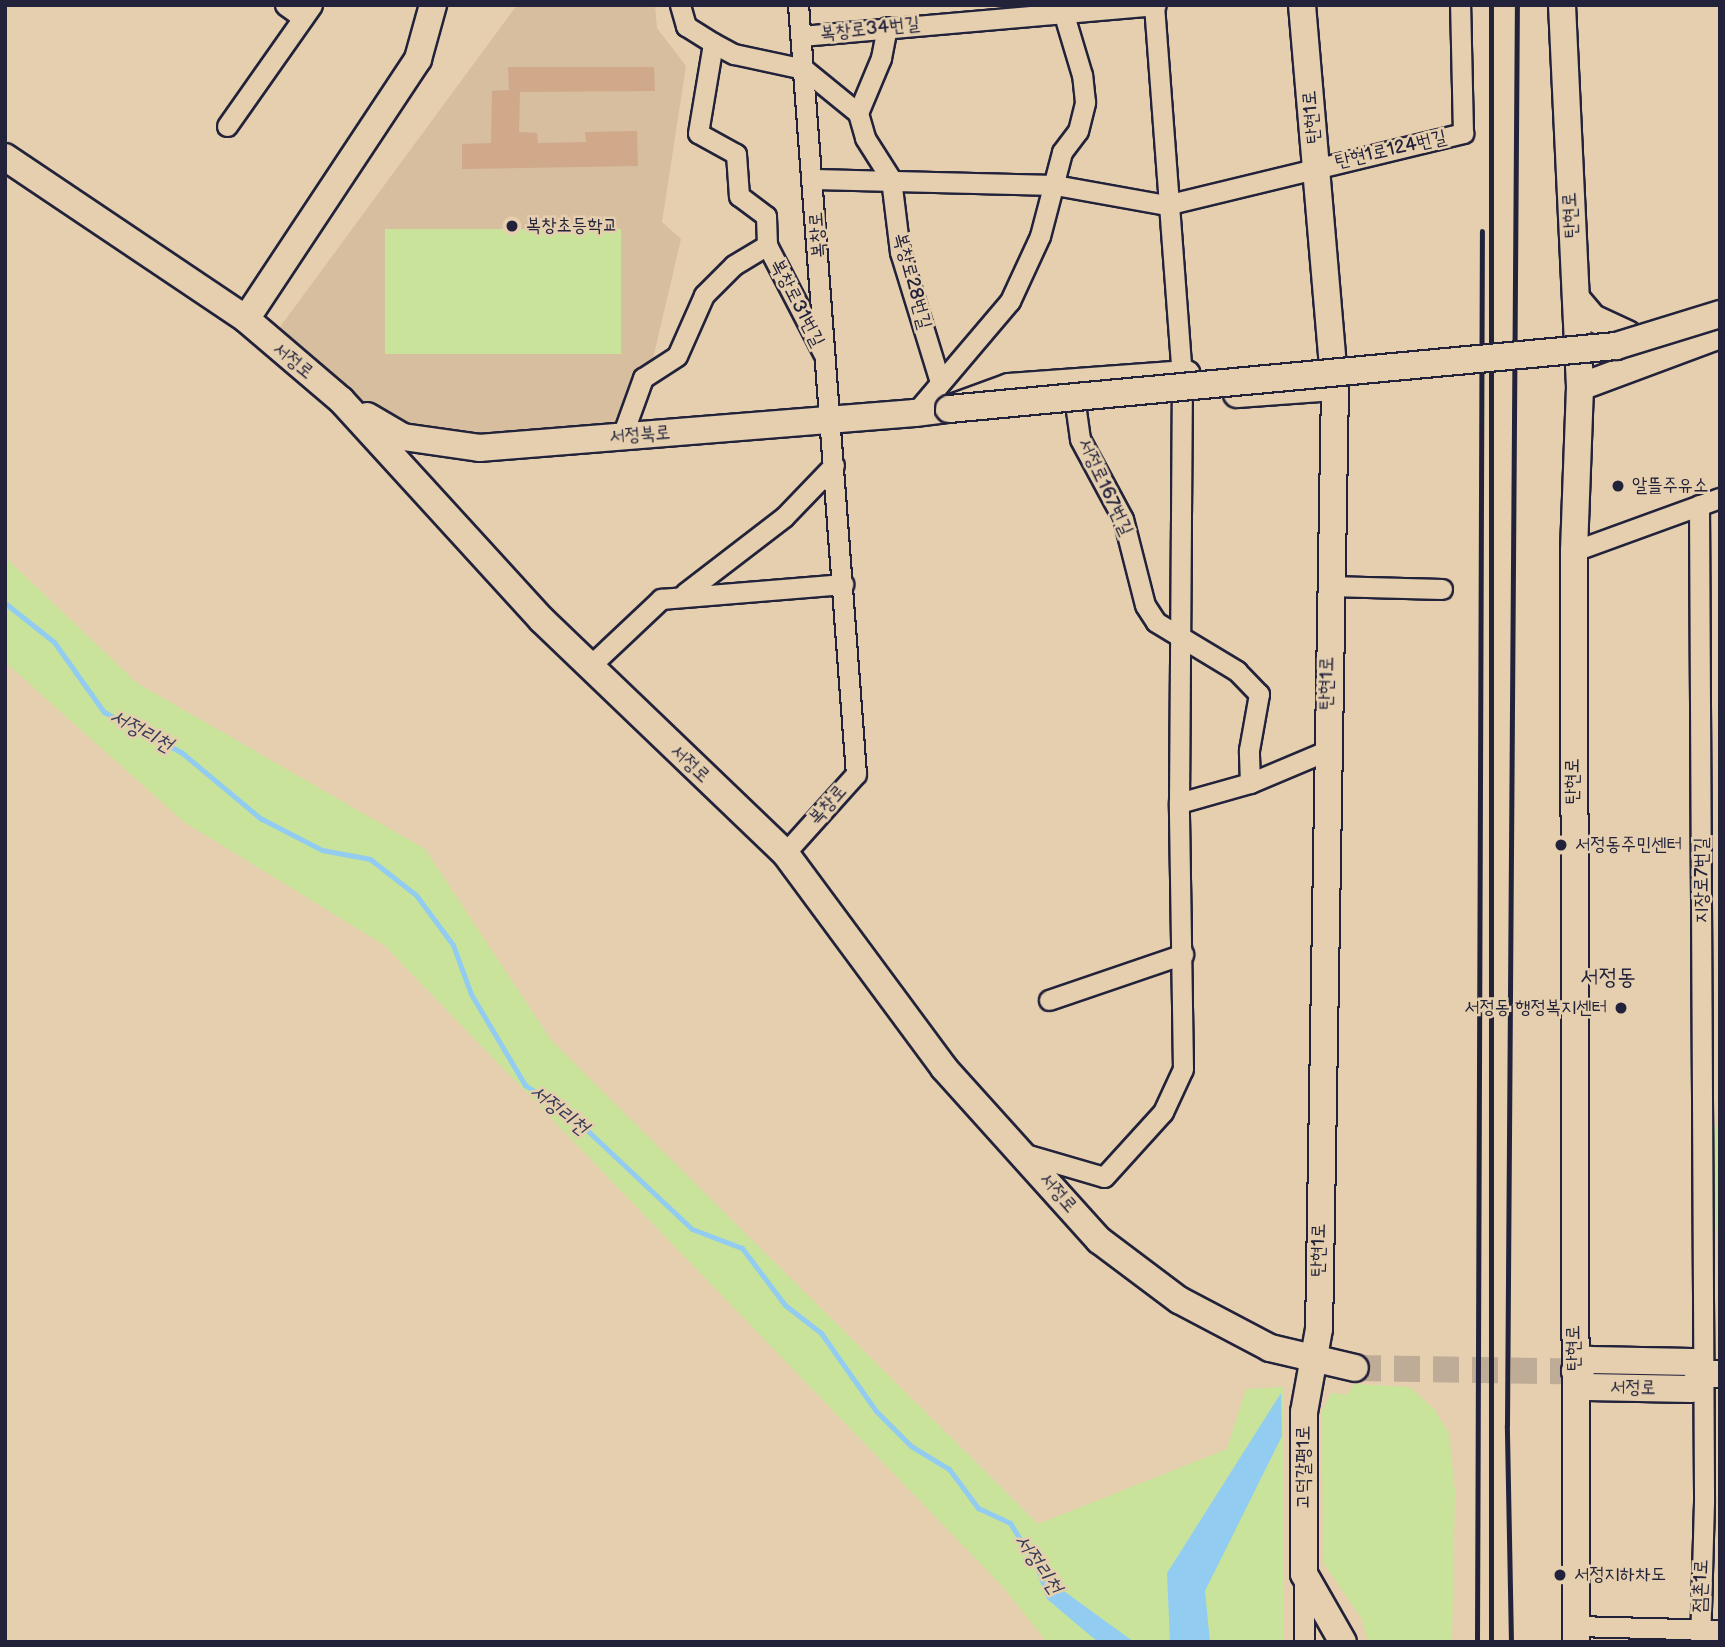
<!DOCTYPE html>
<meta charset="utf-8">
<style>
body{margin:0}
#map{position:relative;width:1725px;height:1647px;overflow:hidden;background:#e5cfae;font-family:"Balsamiq Sans","Poor Story",sans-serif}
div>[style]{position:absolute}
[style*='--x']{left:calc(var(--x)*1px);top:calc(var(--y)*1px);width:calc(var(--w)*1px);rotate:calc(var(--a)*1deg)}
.built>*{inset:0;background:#d6be9f}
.green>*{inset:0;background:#c9e39a;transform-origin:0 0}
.water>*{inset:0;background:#92ccf1}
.stream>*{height:5px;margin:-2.5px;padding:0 2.5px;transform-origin:2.5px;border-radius:2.5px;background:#92ccf1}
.building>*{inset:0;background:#cfa98a}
.secondary-tunnel>*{height:26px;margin-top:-13px;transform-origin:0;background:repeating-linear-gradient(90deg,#beac97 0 26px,transparent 0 39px)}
.roads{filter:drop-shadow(2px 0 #22223b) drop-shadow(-2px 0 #22223b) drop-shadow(0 2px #22223b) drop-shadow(0 -2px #22223b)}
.street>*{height:19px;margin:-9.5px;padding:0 9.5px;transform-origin:9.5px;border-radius:9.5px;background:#e5cfae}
.secondary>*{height:26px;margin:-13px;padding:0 13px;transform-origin:13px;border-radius:13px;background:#e5cfae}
.rail>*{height:5px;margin:-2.5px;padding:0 2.5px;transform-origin:2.5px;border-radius:2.5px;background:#22223b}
.bridges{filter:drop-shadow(2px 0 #22223b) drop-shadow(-2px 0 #22223b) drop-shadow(0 2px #22223b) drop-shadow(0 -2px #22223b)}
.secondary-bridge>*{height:26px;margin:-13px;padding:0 13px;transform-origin:13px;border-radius:13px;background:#e5cfae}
.dots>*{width:19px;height:19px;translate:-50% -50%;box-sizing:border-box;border:4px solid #e5cfae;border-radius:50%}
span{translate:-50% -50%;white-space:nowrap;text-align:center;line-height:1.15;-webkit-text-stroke:5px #e5cfae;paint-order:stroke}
.street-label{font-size:19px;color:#22223b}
.poi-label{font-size:19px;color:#22223b}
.left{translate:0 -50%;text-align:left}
.right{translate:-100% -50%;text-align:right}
.water-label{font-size:21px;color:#333c56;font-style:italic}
.quarter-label{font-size:23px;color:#22223b}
.frame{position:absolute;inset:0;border:7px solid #22223b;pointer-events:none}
</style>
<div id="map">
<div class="built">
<i style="clip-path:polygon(517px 5px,655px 5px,657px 28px,686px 66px,662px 222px,681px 239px,648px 380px,625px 434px,462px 443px,382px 416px,277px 331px)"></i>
</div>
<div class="green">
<i style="left:385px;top:229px;width:236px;height:125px"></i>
<i style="clip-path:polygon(5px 557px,137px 683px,425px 849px,551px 1040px,1038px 1524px,1227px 1449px,1246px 1389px,1284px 1387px,1284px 1642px,1047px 1642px,1003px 1587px,384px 945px,184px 822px,5px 662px)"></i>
<i style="left:1711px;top:1127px;width:9px;height:103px"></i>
<i style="clip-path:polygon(1354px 1384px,1410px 1387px,1434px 1409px,1449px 1433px,1455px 1492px,1452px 1642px,1368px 1642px,1362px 1619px,1324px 1564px,1321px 1414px,1331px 1393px,1347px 1395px)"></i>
</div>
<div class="water">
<i style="clip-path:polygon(1281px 1393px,1282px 1436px,1205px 1591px,1210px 1642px,1170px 1642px,1167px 1573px)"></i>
<i style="clip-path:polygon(1028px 1551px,1050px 1581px,1134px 1642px,1098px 1642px,1047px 1599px)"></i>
</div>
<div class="stream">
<i style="--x:5;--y:603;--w:63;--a:38.5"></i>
<i style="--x:54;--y:642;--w:86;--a:54.5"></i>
<i style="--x:104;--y:712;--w:87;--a:27.5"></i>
<i style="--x:181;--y:752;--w:103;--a:39.9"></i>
<i style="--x:260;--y:818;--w:70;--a:27.3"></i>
<i style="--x:322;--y:850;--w:49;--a:10.6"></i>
<i style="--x:370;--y:859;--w:58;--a:38"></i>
<i style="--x:416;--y:895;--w:62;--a:53.5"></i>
<i style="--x:453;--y:945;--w:52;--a:69.8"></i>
<i style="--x:471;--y:994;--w:106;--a:59.3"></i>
<i style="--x:525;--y:1085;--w:58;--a:33.7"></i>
<i style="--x:573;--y:1117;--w:163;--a:43.3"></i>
<i style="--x:692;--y:1229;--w:53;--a:20.8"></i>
<i style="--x:742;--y:1248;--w:71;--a:53"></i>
<i style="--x:785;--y:1305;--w:46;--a:37.9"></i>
<i style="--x:821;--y:1333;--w:95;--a:54.8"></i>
<i style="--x:876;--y:1411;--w:49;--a:45"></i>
<i style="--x:911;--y:1446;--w:44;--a:31.2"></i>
<i style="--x:949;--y:1469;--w:49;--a:53.4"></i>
<i style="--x:978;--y:1508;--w:35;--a:25"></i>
<i style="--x:1010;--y:1523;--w:38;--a:58"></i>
</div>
<div class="building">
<i style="clip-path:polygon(508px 67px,654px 67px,655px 91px,520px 92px,519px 132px,537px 133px,538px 143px,586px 142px,585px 132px,637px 131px,638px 166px,462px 169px,462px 144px,491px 143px,492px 91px,509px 90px)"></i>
</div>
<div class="secondary-tunnel">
<i style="--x:1355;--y:1368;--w:243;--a:0.9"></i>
</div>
<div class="roads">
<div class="street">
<i style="--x:285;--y:5;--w:22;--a:36"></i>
<i style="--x:680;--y:5;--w:22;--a:74"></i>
<i style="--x:686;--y:26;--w:32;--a:32"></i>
<i style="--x:1154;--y:5;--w:370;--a:85.7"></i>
<i style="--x:1182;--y:374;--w:429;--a:90.4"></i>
<i style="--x:887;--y:27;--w:32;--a:101"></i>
<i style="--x:881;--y:58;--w:60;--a:112.7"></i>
<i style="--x:858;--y:113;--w:26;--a:74"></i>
<i style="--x:865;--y:138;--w:49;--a:57.6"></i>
<i style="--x:891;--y:179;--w:74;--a:83"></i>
<i style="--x:900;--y:252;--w:136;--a:72.9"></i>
<i style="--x:802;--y:36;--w:355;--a:-5"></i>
<i style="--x:227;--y:126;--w:148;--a:-54.9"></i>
<i style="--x:814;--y:179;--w:241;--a:1.4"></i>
<i style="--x:1055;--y:185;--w:113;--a:10.2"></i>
<i style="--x:1166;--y:205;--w:306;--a:-13.6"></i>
<i style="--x:1463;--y:133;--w:128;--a:-91.3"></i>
<i style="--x:767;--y:245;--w:122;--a:62.6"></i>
<i style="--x:915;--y:413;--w:147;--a:-49.7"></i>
<i style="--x:1010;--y:301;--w:72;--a:-65.2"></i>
<i style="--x:1040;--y:236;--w:87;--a:-75.3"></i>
<i style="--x:1062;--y:152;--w:26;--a:-53"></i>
<i style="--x:1078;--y:131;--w:30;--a:-76"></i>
<i style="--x:1085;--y:102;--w:27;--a:-96"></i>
<i style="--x:1082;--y:75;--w:73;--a:-106.7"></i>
<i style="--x:622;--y:436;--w:62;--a:-70.1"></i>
<i style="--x:643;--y:378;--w:40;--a:-32.9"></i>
<i style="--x:677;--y:356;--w:67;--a:-66.1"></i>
<i style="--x:704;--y:295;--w:42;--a:-45"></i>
<i style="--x:734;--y:265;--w:39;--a:-31"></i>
<i style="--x:767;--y:245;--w:29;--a:-92"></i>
<i style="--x:766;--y:216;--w:34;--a:-143"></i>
<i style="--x:739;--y:196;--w:42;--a:-94.1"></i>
<i style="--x:736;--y:154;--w:43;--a:-151.1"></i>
<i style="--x:698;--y:133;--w:91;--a:-80.5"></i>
<i style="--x:713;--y:43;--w:24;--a:28"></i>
<i style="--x:734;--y:54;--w:72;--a:12.1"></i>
<i style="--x:804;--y:69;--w:70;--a:39.2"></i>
<i style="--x:1699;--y:505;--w:997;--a:89.71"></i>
<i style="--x:1704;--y:1502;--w:140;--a:91.6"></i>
<i style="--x:1574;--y:551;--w:155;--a:-20"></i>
<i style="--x:1329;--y:586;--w:113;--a:1.5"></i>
<i style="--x:685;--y:593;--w:125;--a:-37.5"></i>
<i style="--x:784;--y:517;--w:72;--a:-46.1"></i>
<i style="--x:590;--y:666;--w:98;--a:-43.3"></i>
<i style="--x:661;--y:599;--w:183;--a:-4.7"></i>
<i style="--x:1250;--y:783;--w:82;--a:-22.8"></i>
<i style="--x:785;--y:853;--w:106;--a:-48.1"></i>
<i style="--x:856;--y:774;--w:771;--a:-94.31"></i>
<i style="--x:1049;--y:1000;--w:142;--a:-18.9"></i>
<i style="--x:1022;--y:1153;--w:85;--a:16.3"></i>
<i style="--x:1104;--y:1177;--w:88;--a:-47.8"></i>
<i style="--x:1163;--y:1112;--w:47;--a:-65.1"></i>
<i style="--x:1183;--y:1069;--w:266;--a:-90.9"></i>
<i style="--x:1179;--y:803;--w:74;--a:-15.7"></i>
<i style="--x:1250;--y:783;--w:33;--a:-92"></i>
<i style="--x:1249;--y:750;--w:57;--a:-79.9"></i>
<i style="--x:1259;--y:694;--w:32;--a:-134"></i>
<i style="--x:1237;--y:671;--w:95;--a:-148.8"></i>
<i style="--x:1156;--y:622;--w:20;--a:-123"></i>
<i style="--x:1145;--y:605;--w:89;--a:-104.3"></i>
<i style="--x:1123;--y:519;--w:91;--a:-118.3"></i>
<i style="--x:1080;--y:439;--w:29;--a:-98"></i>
<i style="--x:1576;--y:1626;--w:144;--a:1.6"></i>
<i style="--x:1304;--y:1642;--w:67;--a:-90"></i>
</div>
<div class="secondary">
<i style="--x:1302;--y:5;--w:383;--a:85.1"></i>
<i style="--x:1335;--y:387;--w:942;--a:90.97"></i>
<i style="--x:1319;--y:1329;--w:84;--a:100.2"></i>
<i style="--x:1304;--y:1412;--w:162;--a:90"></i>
<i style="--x:1304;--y:1574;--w:78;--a:60.2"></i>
<i style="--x:1562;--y:5;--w:382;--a:87.3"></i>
<i style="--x:1580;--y:387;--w:164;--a:92.1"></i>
<i style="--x:1574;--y:551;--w:1091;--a:89.89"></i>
<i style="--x:5;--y:157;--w:290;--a:33.9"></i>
<i style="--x:246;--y:319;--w:125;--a:40.5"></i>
<i style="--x:341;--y:400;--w:298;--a:47.6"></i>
<i style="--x:542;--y:620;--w:337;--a:43.8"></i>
<i style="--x:785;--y:853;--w:267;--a:53.5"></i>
<i style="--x:944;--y:1068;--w:232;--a:48"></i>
<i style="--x:1099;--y:1240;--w:100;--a:36.9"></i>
<i style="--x:1179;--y:1300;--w:103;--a:27.8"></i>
<i style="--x:1270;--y:1348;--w:87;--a:13.2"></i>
<i style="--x:1576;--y:298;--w:26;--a:50"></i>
<i style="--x:1593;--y:318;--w:38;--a:25"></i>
<i style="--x:246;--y:319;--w:312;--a:-56.5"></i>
<i style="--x:418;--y:59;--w:56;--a:-74.5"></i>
<i style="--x:1580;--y:387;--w:149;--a:-20.4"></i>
<i style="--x:1237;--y:394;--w:98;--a:-4.1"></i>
<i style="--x:367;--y:416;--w:42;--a:30.3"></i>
<i style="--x:403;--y:437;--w:77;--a:8.2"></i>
<i style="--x:479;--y:448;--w:437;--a:-4.6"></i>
<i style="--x:915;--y:413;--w:34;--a:-7"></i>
<i style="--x:949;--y:409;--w:64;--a:-20.1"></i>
<i style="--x:1009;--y:387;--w:178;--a:-4.2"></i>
<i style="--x:1703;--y:1374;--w:19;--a:129"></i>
<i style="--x:1691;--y:1389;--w:104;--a:-178.9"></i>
<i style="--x:1587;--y:1387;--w:20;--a:-127"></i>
<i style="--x:1575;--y:1371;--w:19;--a:-36"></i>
<i style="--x:1590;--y:1360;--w:102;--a:1.1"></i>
<i style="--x:1692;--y:1362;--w:16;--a:47"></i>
<i style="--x:1703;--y:1374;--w:17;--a:0"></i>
</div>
</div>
<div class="rail">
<i style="--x:1491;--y:5;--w:1637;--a:90"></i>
<i style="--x:1477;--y:1642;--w:1411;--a:-89.8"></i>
<i style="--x:1511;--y:1642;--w:217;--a:-91.1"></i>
<i style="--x:1507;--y:1425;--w:1420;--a:-89.6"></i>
</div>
<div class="bridges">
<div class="secondary-bridge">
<i style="--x:949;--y:409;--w:670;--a:-5.4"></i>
<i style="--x:1616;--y:346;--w:109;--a:-17.1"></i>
</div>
</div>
<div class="dots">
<i style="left:512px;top:226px;background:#22223b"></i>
<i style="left:1618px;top:486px;background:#22223b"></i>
<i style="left:1561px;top:845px;background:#22223b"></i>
<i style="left:1621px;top:1008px;background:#22223b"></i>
<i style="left:1560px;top:1575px;background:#22223b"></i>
</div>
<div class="street-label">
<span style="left:870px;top:29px;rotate:-6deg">복창로34번길</span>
<span style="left:1312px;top:117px;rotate:-95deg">탄현1로</span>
<span style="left:1391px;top:150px;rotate:-13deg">탄현1로124번길</span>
<span style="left:1571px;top:215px;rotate:-93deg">탄현로</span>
<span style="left:818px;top:235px;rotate:-94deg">복창로</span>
<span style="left:912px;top:281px;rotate:75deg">복창로28번길</span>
<span style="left:797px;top:303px;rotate:63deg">복창로31번길</span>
<span style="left:293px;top:361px;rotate:39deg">서정로</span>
<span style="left:640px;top:435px;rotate:-4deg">서정북로</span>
<span style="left:1105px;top:487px;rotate:65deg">서정로167번길</span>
<span style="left:1327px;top:683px;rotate:-89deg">탄현1로</span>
<span style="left:690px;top:764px;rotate:43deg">서정로</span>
<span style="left:1573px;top:781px;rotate:-90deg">탄현로</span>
<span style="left:828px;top:805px;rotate:-48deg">복창로</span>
<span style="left:1702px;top:880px;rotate:-90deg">지장로7번길</span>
<span style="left:1058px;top:1193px;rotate:49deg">서정로</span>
<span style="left:1319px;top:1250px;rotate:-89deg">탄현1로</span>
<span style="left:1574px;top:1348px;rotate:-91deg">탄현로</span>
<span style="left:1633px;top:1388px;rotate:1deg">서정로</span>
<span style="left:1304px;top:1467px;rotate:-90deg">고덕갈평1로</span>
<span style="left:1701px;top:1586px;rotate:-88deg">점촌1로</span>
</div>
<div class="poi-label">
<span class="left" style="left:526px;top:226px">복창초등학교</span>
<span class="left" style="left:1632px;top:486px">알뜰주유소</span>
<span class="left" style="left:1575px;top:845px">서정동주민센터</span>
<span class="right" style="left:1607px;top:1008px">서정동 행정복지센터</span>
<span class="left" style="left:1574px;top:1575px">서정지하차도</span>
</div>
<div class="water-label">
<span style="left:141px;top:731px;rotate:28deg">서정리천</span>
<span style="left:559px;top:1110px;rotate:38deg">서정리천</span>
<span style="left:1038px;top:1564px;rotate:55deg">서정리천</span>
</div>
<div class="quarter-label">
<span style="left:1608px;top:977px">서정동</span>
</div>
<div class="frame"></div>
</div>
